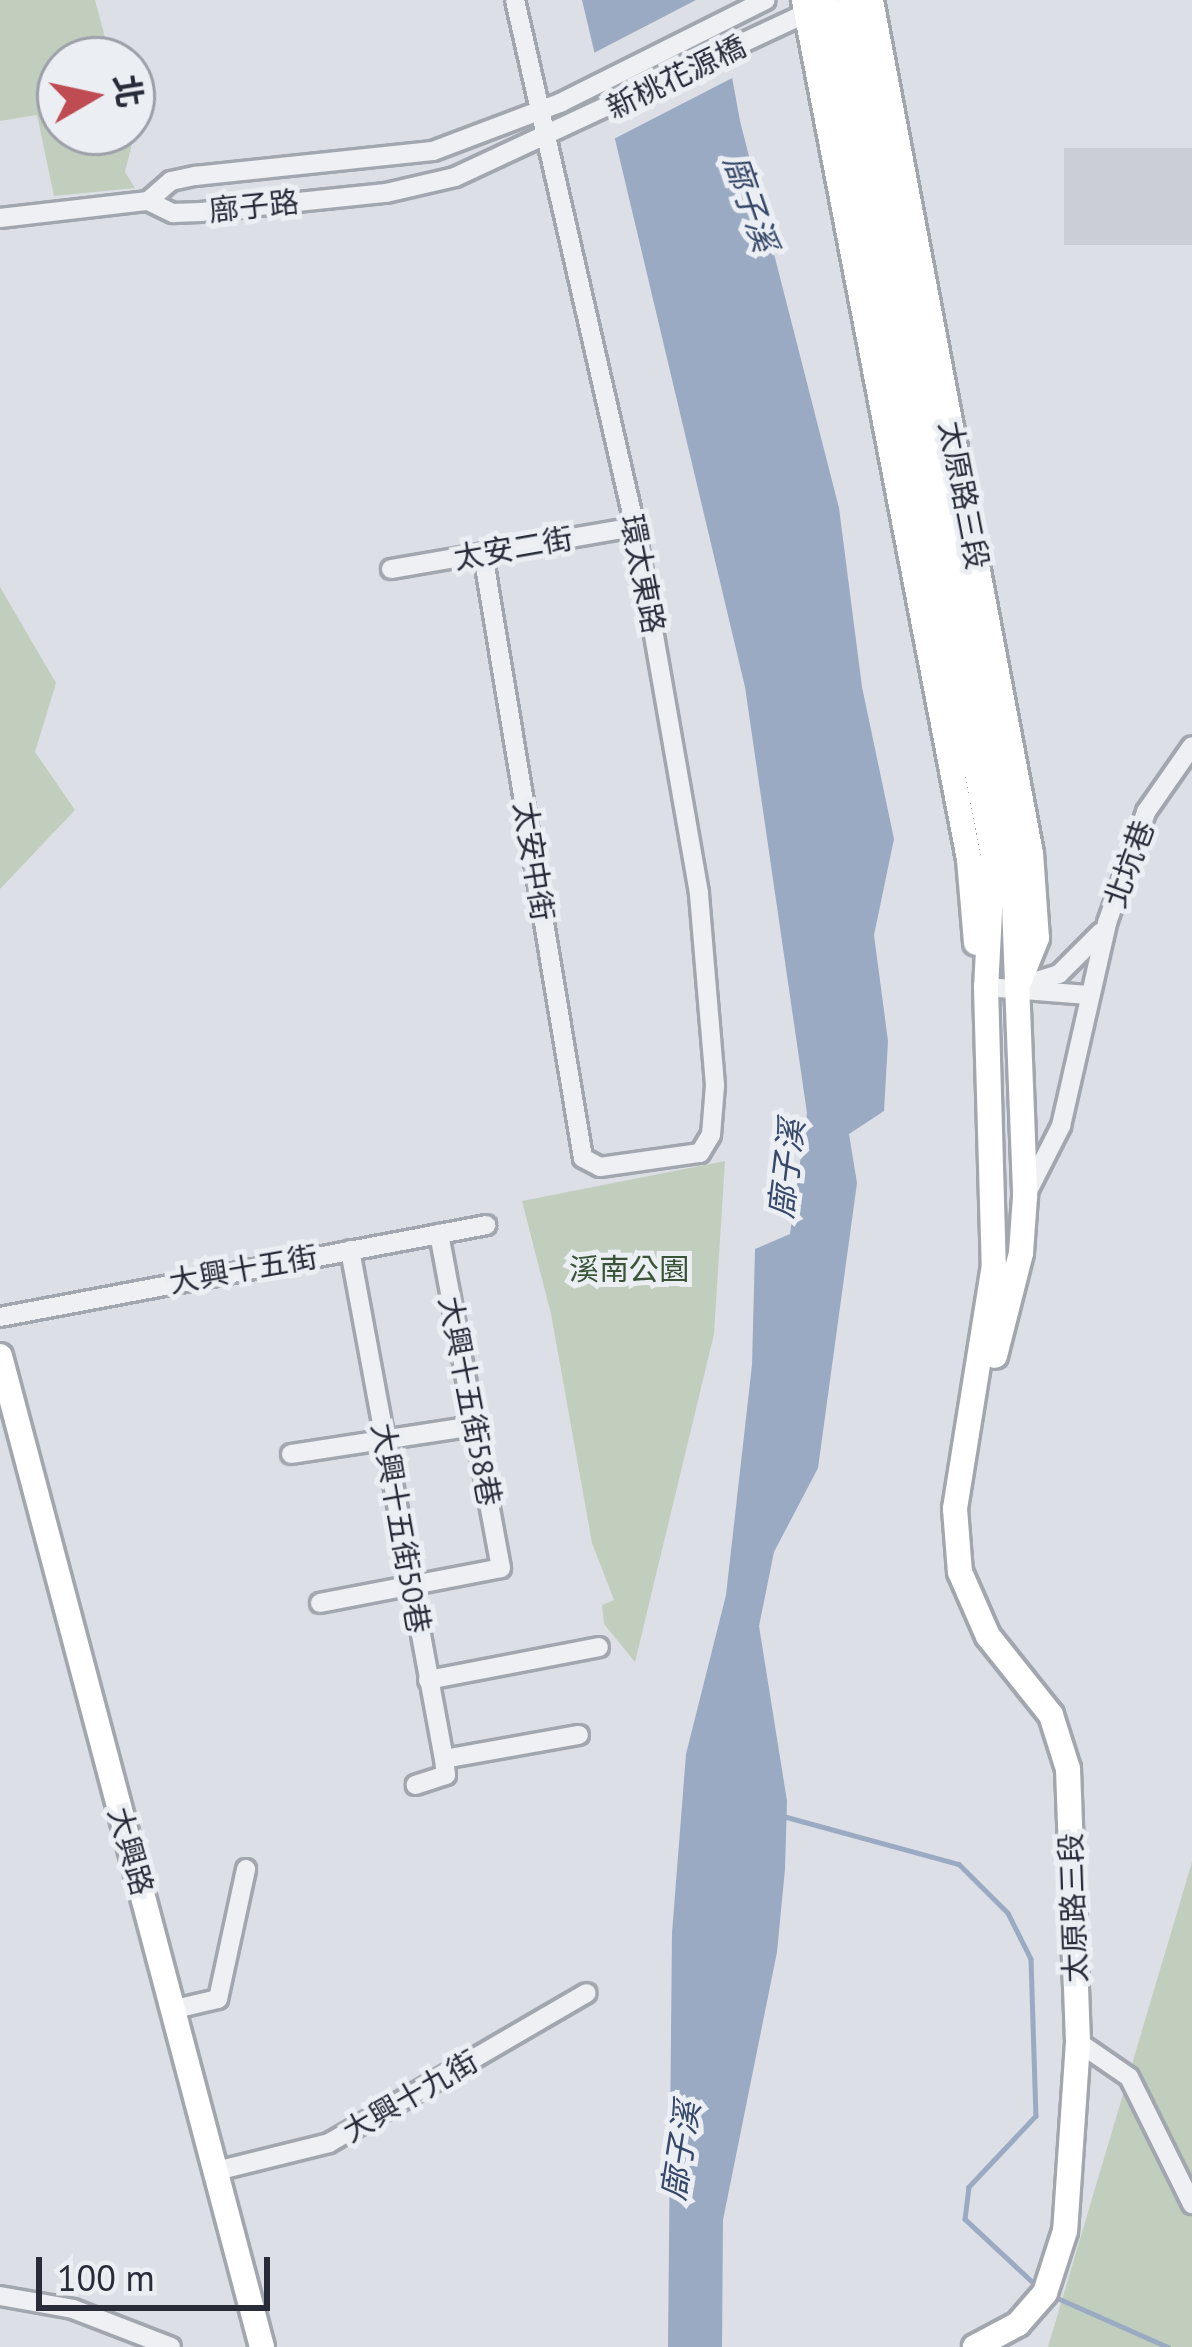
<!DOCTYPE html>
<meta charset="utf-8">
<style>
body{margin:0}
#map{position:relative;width:1192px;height:2347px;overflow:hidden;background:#dcdfe5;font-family:"PT Sans","Noto Sans TC",sans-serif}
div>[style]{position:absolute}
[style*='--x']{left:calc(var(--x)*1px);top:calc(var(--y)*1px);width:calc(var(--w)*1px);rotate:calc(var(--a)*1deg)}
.built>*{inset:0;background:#cbced5;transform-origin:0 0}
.green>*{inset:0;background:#c1cebe}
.water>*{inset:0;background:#9aaac2}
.pier>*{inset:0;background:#dcdfe5}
.stream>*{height:4.5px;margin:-2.25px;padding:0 2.25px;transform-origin:2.25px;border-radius:2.25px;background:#9aaac2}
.roads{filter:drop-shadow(3px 0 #a2a6ae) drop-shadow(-3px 0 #a2a6ae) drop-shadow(0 3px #a2a6ae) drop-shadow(0 -3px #a2a6ae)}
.minor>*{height:18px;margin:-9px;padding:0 9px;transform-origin:9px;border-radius:9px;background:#eef0f4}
.major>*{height:24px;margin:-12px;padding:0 12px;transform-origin:12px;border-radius:12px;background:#fff}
span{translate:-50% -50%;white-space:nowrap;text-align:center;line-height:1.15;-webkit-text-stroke:10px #ebeef3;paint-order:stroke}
.street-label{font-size:30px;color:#282c39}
.park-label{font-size:30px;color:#395436}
.water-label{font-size:33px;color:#364869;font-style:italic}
.north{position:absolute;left:36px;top:36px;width:120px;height:120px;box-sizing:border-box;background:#ebeef3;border:3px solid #9da0a9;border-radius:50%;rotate:81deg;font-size:33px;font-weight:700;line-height:48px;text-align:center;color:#282c39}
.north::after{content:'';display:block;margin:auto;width:42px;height:54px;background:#bf4c53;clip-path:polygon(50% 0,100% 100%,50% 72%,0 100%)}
.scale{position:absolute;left:36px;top:2257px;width:234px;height:54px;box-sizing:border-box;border:6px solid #282c39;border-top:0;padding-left:15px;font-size:36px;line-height:42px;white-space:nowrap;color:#282c39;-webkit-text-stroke:9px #ebeef3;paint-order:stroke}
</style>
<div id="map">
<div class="built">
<i style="left:1192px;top:148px;width:97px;height:128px;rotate:90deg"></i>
</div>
<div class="green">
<i style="clip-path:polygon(0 0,95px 0,111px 60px,60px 60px,60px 132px,132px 132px,132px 104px,139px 115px,125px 172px,135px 188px,54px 196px,37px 115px,0 121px)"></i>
<i style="clip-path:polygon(0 587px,56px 683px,35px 752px,75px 810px,0 889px)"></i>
<i style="clip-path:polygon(725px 1161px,714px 1334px,635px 1662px,604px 1624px,602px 1605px,614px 1600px,592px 1543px,551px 1314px,522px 1201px)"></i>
<i style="clip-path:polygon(1192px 1862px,1192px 2347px,1048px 2347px)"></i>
</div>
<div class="water">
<i style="clip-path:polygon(582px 0,718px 0,740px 121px,839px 508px,862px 687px,894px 839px,874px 935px,888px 1041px,884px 1111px,849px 1134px,857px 1183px,818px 1468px,774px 1552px,759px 1626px,787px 1801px,785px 1869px,777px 1952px,723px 2220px,722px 2347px,668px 2347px,672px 1933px,686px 1754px,726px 1595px,752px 1365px,755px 1249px,790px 1234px,807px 1113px,745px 687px)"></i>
</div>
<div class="pier">
<i style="clip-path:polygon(696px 0,724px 0,738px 75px,606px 143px,588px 56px)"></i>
</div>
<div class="stream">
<i style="--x:783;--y:1816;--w:182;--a:15.3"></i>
<i style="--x:959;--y:1864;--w:69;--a:45"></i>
<i style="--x:1008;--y:1913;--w:51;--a:63.4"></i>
<i style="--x:1031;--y:1959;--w:157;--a:88.2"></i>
<i style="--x:1036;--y:2116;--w:98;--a:133.3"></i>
<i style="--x:969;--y:2187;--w:32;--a:97"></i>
<i style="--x:965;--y:2219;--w:100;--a:43"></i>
<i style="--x:1053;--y:2296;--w:126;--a:23.9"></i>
</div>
<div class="roads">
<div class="minor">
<i style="--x:148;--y:201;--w:28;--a:26"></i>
<i style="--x:173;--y:213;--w:28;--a:-2"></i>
<i style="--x:201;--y:212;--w:186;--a:-5.9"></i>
<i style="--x:386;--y:193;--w:71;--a:-13.1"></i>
<i style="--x:455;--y:177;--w:388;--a:-25"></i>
<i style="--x:148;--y:201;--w:30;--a:-41"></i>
<i style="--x:171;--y:181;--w:25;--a:-12"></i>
<i style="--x:195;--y:176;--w:239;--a:-6"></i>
<i style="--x:433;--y:151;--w:136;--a:-20.7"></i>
<i style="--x:560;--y:103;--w:230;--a:-26.6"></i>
<i style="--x:0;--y:218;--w:149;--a:-6.6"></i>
<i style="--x:483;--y:554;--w:612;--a:80.6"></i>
<i style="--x:583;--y:1158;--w:19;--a:28"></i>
<i style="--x:600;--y:1167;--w:101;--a:-8"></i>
<i style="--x:700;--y:1153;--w:21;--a:-59"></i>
<i style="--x:711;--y:1135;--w:50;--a:-85.4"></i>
<i style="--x:715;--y:1085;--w:193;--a:-94.8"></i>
<i style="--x:699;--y:893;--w:372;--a:-99.9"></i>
<i style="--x:635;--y:527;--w:540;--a:-102.83"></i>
<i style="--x:391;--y:569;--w:248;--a:-9.8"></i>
<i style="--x:986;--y:987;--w:102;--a:4.5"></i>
<i style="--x:1017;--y:987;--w:44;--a:-17.2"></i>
<i style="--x:1059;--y:974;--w:59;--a:-45"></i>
<i style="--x:1025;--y:1197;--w:80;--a:-63.1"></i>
<i style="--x:1061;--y:1126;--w:208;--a:-77.2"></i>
<i style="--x:1107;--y:923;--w:118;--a:-70.6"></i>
<i style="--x:1146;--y:812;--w:80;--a:-55.1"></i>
<i style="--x:350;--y:1250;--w:518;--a:79.54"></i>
<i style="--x:444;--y:1759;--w:16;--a:83"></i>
<i style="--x:446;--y:1775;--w:32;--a:162"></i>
<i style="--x:0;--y:1317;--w:495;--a:-10.7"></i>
<i style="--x:291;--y:1454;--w:186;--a:-8.7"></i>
<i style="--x:320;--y:1603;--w:184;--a:-10.9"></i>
<i style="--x:501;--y:1568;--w:340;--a:-100.5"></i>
<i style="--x:428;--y:1680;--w:174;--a:-10.9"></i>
<i style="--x:444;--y:1759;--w:137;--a:-10.1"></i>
<i style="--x:175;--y:2009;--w:44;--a:-13.1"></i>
<i style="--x:218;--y:1999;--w:133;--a:-77.8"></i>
<i style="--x:1078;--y:2042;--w:62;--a:34.5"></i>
<i style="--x:1129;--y:2077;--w:142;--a:63.6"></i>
<i style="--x:220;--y:2170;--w:112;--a:-13.9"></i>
<i style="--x:329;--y:2143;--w:298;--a:-30.2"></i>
<i style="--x:0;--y:2296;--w:74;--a:10.1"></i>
<i style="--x:73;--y:2309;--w:105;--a:21.2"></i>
</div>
<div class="major">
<i style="--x:804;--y:0;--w:875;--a:79.13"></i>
<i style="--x:969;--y:859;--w:84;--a:85.2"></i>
<i style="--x:826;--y:0;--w:871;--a:78.95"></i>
<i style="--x:993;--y:855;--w:132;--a:93"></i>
<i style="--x:986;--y:987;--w:278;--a:88.4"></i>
<i style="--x:994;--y:1265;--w:247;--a:99.1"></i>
<i style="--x:955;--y:1509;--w:63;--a:85.5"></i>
<i style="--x:960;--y:1572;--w:70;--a:66.4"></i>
<i style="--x:988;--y:1636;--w:101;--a:51.4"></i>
<i style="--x:1051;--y:1715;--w:57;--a:72.5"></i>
<i style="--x:1068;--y:1769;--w:273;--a:87.9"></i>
<i style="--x:1078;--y:2042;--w:189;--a:93.9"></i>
<i style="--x:1065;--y:2231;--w:65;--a:107.9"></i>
<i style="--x:1045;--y:2293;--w:41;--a:131.1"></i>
<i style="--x:1018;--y:2324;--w:49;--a:151.9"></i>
<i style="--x:850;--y:0;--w:867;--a:79.23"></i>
<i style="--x:1012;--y:852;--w:345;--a:87.8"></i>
<i style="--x:1025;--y:1197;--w:56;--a:94.1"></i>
<i style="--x:1021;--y:1253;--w:106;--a:104.2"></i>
<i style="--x:871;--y:0;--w:868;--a:79.38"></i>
<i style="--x:1031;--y:853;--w:85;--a:86"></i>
<i style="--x:1037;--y:938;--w:45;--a:112"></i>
<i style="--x:0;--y:1356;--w:1025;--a:75.19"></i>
</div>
</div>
<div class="street-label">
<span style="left:676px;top:77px;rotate:-26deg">新桃花源橋</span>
<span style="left:254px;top:206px;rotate:-6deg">廍子路</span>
<span style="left:964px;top:495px;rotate:79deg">太原路三段</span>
<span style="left:513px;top:548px;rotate:-10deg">太安二街</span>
<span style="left:643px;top:574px;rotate:79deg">環太東路</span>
<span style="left:534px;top:861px;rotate:81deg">太安中街</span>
<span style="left:1129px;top:864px;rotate:-70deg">北坑巷</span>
<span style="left:243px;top:1269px;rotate:-10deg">大興十五街</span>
<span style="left:470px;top:1401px;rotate:79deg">大興十五街58巷</span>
<span style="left:401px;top:1528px;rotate:80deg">大興十五街50巷</span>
<span style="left:131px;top:1851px;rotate:74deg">大興路</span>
<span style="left:1073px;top:1908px;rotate:-92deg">太原路三段</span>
<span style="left:410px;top:2096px;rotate:-30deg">大興十九街</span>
</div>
<div class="park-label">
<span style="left:629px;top:1269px">溪南公園</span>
</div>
<div class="water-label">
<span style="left:751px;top:203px;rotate:71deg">廍子溪</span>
<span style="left:786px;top:1169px;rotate:-83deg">廍子溪</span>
<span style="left:680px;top:2151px;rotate:-81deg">廍子溪</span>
</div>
<div class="north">北</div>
<div class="scale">100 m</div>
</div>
